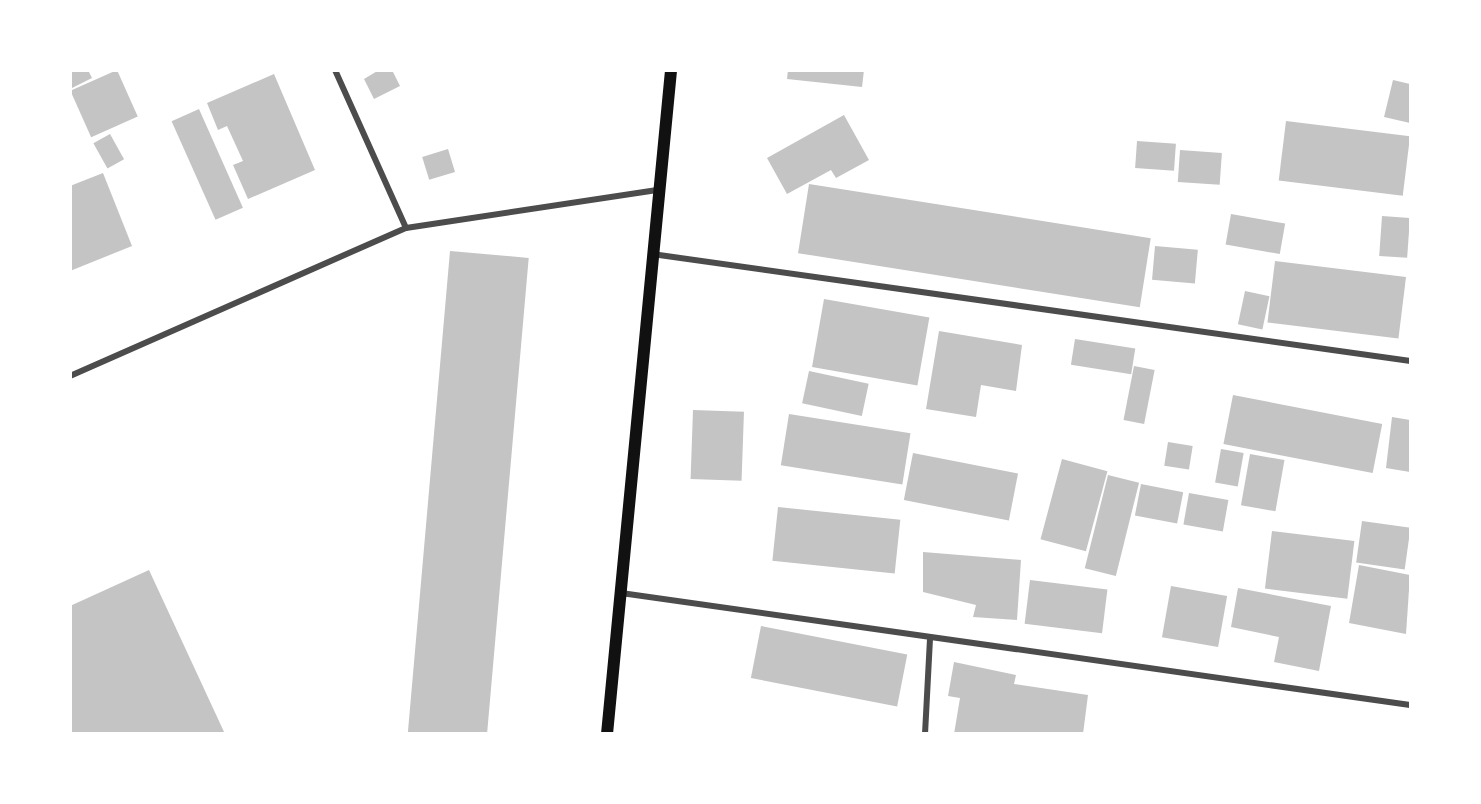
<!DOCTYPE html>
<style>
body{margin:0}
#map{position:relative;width:1481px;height:804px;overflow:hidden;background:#fff;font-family:"Source Sans 3",sans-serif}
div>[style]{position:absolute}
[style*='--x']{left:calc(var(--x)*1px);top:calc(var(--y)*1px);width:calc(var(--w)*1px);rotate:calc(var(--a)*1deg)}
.building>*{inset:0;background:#c4c4c4;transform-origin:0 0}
.minor>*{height:6px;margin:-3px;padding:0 3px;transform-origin:3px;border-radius:3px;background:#4c4c4c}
.secondary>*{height:12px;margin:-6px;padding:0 6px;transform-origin:6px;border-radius:6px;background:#111}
span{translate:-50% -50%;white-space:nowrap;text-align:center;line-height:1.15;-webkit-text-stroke:5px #fff;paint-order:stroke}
.frame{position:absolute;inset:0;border:72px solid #fff;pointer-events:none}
</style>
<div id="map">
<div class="building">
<i style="clip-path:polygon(70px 70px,88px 70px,92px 78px,70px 89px)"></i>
<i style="left:117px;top:70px;width:51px;height:51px;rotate:66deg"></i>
<i style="clip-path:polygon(379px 70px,392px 70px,400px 86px,374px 99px,364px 79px)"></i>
<i style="clip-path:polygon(788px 70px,864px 70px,862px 87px,787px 79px)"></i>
<i style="clip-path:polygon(274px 74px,315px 170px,248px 199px,233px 165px,243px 161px,227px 126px,218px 130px,207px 103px)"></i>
<i style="clip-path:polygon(1393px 80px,1410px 84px,1410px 123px,1384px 117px)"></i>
<i style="left:199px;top:109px;width:108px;height:30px;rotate:66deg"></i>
<i style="clip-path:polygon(844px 115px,869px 160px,836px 178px,831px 170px,787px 194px,767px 158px)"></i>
<i style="left:1286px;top:121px;width:125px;height:60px;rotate:7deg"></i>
<i style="left:110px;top:134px;width:29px;height:19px;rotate:61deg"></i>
<i style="left:1137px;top:141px;width:39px;height:27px;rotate:4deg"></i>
<i style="left:448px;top:149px;width:24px;height:27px;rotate:73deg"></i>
<i style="left:1180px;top:150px;width:42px;height:32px;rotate:4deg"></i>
<i style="clip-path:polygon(103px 173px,132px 246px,70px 271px,70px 186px)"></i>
<i style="left:809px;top:184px;width:346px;height:70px;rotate:9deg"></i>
<i style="left:1231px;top:214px;width:55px;height:31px;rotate:10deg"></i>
<i style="left:1382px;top:216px;width:28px;height:40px;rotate:4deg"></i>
<i style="left:1155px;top:246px;width:43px;height:34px;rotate:5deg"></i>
<i style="left:450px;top:251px;width:79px;height:485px;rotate:5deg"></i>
<i style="left:1275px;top:261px;width:132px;height:62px;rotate:7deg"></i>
<i style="left:1245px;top:291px;width:25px;height:34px;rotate:12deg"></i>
<i style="left:824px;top:299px;width:107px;height:69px;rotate:10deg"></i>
<i style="clip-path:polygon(939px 331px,1022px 345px,1016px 391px,981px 385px,976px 417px,926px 409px)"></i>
<i style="left:1075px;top:339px;width:61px;height:26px;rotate:9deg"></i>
<i style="left:1134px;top:366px;width:21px;height:55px;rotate:11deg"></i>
<i style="left:809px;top:371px;width:61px;height:33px;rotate:12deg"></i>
<i style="left:1233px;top:395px;width:152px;height:50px;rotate:11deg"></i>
<i style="left:693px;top:410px;width:51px;height:69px;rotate:2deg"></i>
<i style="left:789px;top:414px;width:123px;height:52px;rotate:9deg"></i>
<i style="clip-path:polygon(1392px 417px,1410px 420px,1410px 472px,1386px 468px)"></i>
<i style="left:1168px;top:442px;width:25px;height:24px;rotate:9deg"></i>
<i style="left:1221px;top:449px;width:23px;height:34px;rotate:10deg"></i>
<i style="left:913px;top:453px;width:107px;height:48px;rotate:11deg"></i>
<i style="left:1250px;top:454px;width:35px;height:52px;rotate:10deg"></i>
<i style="left:1062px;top:459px;width:47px;height:83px;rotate:15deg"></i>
<i style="left:1108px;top:475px;width:32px;height:96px;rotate:14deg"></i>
<i style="left:1141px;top:484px;width:43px;height:32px;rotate:11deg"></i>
<i style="left:1189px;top:493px;width:40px;height:32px;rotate:10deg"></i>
<i style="left:778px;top:507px;width:123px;height:54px;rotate:6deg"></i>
<i style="left:1362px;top:521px;width:49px;height:42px;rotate:8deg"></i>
<i style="left:1272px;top:531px;width:83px;height:58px;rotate:7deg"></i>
<i style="clip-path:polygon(923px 552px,1021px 560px,1017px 620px,973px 617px,976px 605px,923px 592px)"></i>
<i style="clip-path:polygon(1359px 565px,1410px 575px,1406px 634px,1349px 623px)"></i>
<i style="clip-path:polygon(149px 570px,225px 734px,70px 734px,70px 606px)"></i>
<i style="left:1030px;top:580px;width:78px;height:44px;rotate:7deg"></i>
<i style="left:1171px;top:586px;width:57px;height:52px;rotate:10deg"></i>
<i style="clip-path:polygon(1238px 588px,1331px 606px,1319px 671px,1274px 662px,1279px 637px,1231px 627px)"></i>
<i style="left:761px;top:626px;width:149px;height:53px;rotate:11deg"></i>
<i style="clip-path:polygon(954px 662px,1016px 675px,1014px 684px,1088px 695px,1083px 734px,954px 734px,960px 698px,948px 696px)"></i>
</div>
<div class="minor">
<i style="--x:335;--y:70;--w:173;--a:65.8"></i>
<i style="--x:652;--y:254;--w:766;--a:8.03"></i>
<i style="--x:70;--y:376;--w:367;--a:-23.8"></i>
<i style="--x:406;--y:228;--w:254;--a:-8.6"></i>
<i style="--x:621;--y:593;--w:797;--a:8.08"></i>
<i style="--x:925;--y:734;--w:94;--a:-87"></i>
</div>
<div class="secondary">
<i style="--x:607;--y:734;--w:667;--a:-84.49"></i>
</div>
<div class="frame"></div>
</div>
